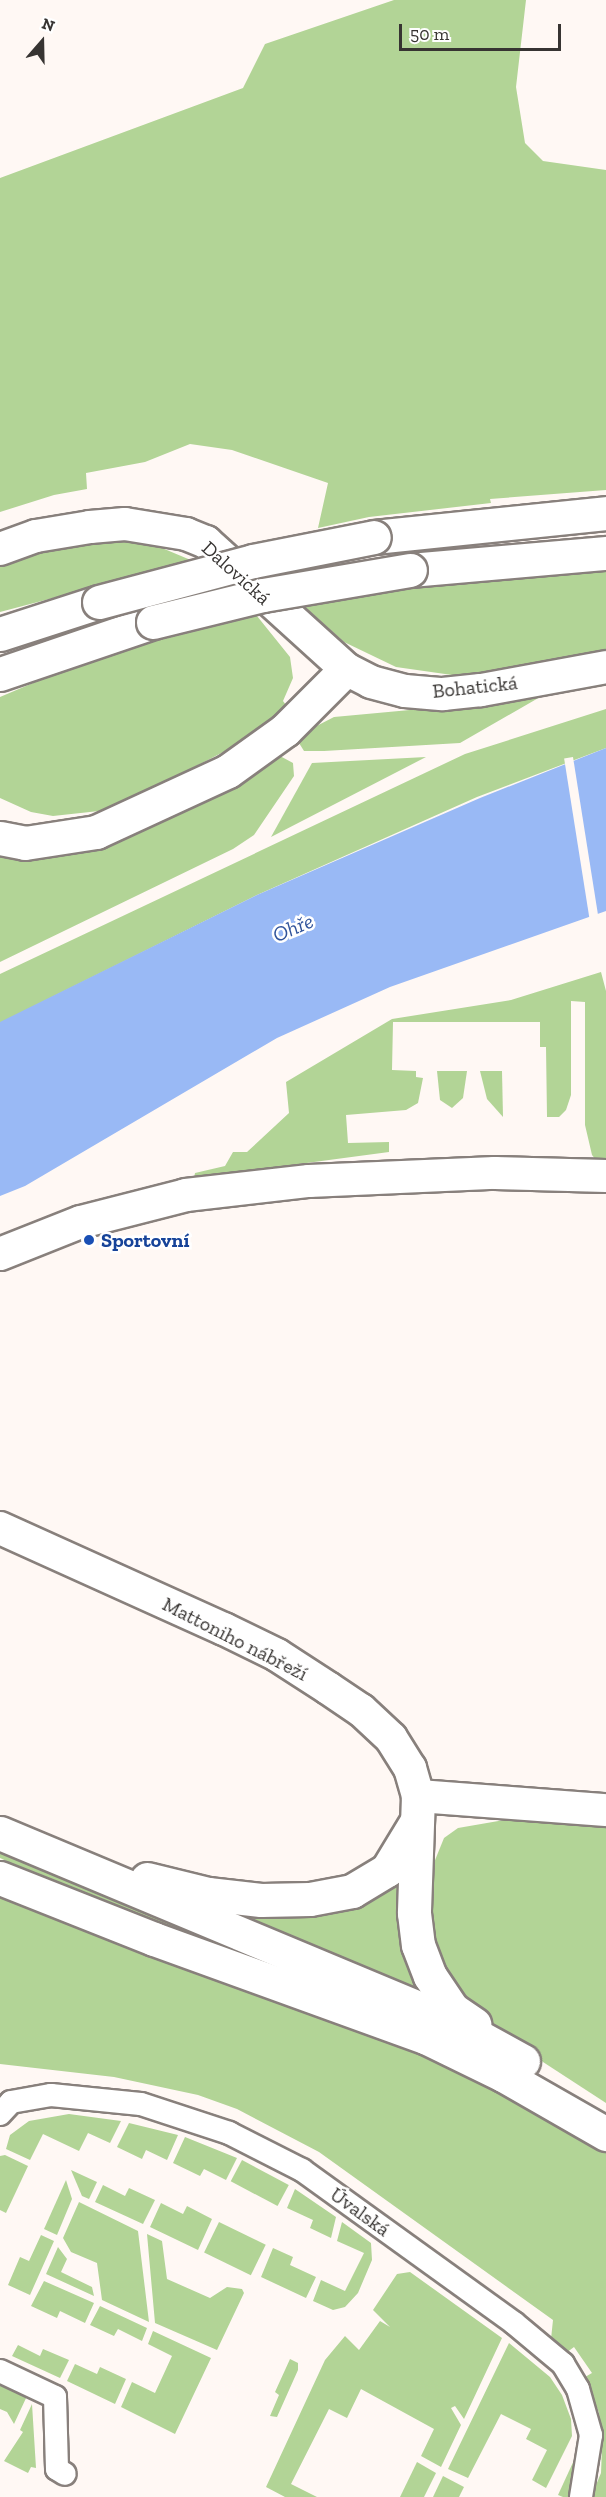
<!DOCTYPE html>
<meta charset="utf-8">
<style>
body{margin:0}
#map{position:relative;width:606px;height:2497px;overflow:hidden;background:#fff8f4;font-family:"Zilla Slab",serif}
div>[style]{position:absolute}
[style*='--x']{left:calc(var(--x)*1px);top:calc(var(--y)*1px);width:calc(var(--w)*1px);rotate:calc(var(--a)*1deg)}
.green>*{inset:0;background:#b2d496;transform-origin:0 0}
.water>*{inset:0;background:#99b9f5}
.pier>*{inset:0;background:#fff8f4;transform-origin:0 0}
.roads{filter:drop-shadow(2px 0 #88807c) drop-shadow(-2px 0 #88807c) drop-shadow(0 2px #88807c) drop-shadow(0 -2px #88807c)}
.street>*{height:22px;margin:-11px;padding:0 11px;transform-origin:11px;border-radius:11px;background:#fff}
.secondary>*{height:32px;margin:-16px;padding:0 16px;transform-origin:16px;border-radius:16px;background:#fff}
.highway>*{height:33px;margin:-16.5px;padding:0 16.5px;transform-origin:16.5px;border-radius:16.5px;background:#fff}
.bridges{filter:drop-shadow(2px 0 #88807c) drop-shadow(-2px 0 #88807c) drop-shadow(0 2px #88807c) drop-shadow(0 -2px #88807c)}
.highway-bridge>*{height:33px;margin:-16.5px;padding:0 16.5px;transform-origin:16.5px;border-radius:16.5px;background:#fff}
.dots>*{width:16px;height:16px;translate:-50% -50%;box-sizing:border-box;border:3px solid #fff;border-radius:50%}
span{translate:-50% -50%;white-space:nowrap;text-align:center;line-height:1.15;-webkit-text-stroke:5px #fff;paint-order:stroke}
.street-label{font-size:20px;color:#373432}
.transit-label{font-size:20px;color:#164399;font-weight:700}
.left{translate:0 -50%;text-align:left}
.water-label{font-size:21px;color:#30539b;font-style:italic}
.north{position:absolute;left:12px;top:12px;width:60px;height:60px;-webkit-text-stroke:4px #fff;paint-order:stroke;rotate:20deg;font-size:16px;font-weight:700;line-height:24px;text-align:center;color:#373432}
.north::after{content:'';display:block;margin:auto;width:21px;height:27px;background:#373432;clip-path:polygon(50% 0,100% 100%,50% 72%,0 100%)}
.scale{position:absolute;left:399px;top:24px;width:162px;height:27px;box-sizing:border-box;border:3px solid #373432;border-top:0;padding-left:8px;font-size:18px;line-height:21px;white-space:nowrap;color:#373432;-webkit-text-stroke:4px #fff;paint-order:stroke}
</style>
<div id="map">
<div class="green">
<i style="clip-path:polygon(394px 0,526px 0,516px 87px,525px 143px,543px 161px,606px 170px,606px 490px,490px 499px,491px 503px,369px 517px,318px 528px,328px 483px,232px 450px,190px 444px,145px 462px,86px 473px,87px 489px,54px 495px,0 512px,0 178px,243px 88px,265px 44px)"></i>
<i style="clip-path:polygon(89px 538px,165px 542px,162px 548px,193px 561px,0 612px,0 565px)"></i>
<i style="clip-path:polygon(606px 565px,606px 655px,484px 674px,452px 675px,396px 667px,344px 642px,305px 607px,493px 574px)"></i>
<i style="clip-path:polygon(257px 616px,290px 657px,293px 678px,283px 701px,286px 705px,258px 734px,129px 801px,99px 811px,53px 816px,31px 812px,0 798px,0 697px,99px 655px)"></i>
<i style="clip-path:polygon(547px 693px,460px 743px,324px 751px,304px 751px,299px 743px,301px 734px,334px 717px,464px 705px)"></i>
<i style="clip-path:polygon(606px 709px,606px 748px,477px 797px,257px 895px,0 1023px,0 974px,465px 754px)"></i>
<i style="clip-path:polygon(280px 756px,293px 763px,294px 776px,254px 835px,233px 849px,0 962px,0 850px,120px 835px,245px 780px)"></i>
<i style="clip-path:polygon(426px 757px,271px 837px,312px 763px)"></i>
<i style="clip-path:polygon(601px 972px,606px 991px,606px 1160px,596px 1160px,592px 1155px,585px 1125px,585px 1002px,571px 1001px,571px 1095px,566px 1110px,559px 1117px,547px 1117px,546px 1047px,540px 1047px,540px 1022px,393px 1022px,392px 1070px,416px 1071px,416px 1077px,423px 1078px,418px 1103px,406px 1110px,346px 1115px,348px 1143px,389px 1142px,389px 1152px,194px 1178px,195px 1173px,225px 1166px,233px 1152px,247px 1152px,289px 1113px,286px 1082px,392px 1019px,511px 1000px)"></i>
<i style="clip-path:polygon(437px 1071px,467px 1071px,463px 1098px,452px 1108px,440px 1100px)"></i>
<i style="clip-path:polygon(480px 1071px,502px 1071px,503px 1117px,487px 1099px)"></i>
<i style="clip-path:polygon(516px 1818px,606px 1822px,606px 2103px,500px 2034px,450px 1986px,429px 1940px,427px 1880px,444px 1838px,458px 1828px)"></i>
<i style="clip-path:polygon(0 1848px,281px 1967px,284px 1974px,36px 1875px,0 1858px)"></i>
<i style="clip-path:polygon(402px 1871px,426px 1999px,233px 1912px)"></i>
<i style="clip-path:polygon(0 1894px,432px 2055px,606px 2146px,606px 2497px,591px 2497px,601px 2473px,602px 2448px,599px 2413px,585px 2377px,592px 2373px,574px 2347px,566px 2353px,551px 2339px,553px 2320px,319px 2152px,237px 2109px,198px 2095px,114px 2077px,0 2064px)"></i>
<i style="clip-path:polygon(69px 2114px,121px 2121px,110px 2143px,88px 2133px,79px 2151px,43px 2134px,30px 2160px,6px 2149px,10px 2135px,29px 2121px)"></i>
<i style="clip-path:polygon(129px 2123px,178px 2135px,167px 2160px,146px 2150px,142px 2159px,117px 2147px)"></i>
<i style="clip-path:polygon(185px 2137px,237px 2158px,226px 2180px,204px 2169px,200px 2176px,173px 2163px)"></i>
<i style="clip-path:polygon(5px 2155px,28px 2166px,6px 2213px,0 2210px,0 2156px)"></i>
<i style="left:242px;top:2160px;width:53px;height:24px;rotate:28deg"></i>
<i style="clip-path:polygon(71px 2170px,97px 2182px,89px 2199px,82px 2196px)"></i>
<i style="clip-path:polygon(66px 2180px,72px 2199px,57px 2235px,44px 2229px)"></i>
<i style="clip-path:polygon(103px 2185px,125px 2196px,129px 2188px,155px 2200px,143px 2224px,95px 2202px)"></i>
<i style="clip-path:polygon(295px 2189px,336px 2217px,331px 2238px,310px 2228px,313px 2220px,287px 2208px)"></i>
<i style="clip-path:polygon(79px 2202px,138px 2231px,149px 2322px,102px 2300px,97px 2263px,71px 2252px,63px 2238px)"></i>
<i style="clip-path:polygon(161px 2203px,183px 2214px,187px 2206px,212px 2219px,198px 2250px,150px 2227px)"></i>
<i style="left:219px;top:2222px;width:52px;height:34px;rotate:26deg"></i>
<i style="clip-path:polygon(342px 2222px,371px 2243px,372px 2260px,358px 2293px,345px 2307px,333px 2310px,313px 2301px,321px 2280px,345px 2291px,364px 2253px,337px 2241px)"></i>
<i style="clip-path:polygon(147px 2234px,162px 2241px,167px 2279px,210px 2298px,227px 2287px,242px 2289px,244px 2293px,217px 2350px,155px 2323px)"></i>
<i style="clip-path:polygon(41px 2235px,54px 2241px,30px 2295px,8px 2285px,20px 2257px,29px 2261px)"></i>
<i style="clip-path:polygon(58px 2247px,67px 2259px,61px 2272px,92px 2287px,94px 2296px,46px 2274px)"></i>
<i style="clip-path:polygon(273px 2248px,293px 2257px,290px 2265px,316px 2277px,306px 2298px,261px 2277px)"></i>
<i style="clip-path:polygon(410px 2272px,502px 2338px,464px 2419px,455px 2406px,451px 2408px,461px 2425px,441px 2467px,421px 2456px,434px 2429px,361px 2389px,347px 2418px,329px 2409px,291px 2484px,317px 2497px,285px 2497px,266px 2487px,325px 2360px,345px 2336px,359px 2350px,380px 2321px,390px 2327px,373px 2310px,397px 2274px)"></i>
<i style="clip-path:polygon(44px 2281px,94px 2303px,85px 2323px,60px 2311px,57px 2318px,31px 2306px)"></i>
<i style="clip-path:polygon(100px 2306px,147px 2328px,142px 2341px,118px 2329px,114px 2336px,90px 2325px)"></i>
<i style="clip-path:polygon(153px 2331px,211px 2358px,175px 2434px,121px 2407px,132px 2382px,155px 2393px,172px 2356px,148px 2344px)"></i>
<i style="clip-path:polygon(509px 2343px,550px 2377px,562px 2395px,571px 2419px,572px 2436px,546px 2488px,532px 2480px,547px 2450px,526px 2439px,531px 2429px,501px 2414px,468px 2478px,448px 2469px)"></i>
<i style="clip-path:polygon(18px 2345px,40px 2356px,43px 2349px,69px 2360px,60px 2378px,12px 2356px)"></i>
<i style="clip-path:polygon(290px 2359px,298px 2363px,298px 2370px,277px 2417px,270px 2416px,279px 2395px,275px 2392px)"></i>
<i style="clip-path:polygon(75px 2364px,97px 2374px,100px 2367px,126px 2379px,115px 2404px,67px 2381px)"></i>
<i style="clip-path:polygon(0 2385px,27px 2396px,14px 2424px,7px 2412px,0 2409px)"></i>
<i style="clip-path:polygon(32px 2404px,36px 2468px,31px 2467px,28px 2473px,4px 2461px,23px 2432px,20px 2430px)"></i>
<i style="clip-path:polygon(581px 2445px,575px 2484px,570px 2497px,563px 2497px,558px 2495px)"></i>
<i style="clip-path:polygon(417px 2462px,436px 2473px,424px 2497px,400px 2497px)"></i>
<i style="clip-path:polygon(443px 2476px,464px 2487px,459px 2497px,433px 2497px)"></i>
</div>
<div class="water">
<i style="clip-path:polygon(606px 748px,606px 911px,390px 987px,277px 1038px,25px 1186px,0 1196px,0 1022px,257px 895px,480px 798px)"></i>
</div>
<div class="pier">
<i style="left:573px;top:757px;width:161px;height:9px;rotate:81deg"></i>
</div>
<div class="roads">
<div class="street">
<i style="--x:0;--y:2114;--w:16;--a:-47"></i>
<i style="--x:11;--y:2102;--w:41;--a:-9.9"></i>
<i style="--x:51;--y:2095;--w:90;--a:5.7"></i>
<i style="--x:141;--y:2104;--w:93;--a:18.2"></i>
<i style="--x:229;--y:2133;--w:82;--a:26.9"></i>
<i style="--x:302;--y:2170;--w:261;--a:35.8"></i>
<i style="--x:514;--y:2323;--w:64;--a:39.9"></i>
<i style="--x:563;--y:2364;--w:29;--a:59"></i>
<i style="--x:578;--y:2389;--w:48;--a:74.2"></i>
<i style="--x:591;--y:2435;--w:63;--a:99.2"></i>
<i style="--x:0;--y:2371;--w:61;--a:25.3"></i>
<i style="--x:55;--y:2397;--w:72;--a:88.4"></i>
<i style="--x:57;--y:2469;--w:9;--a:32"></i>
</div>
<div class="secondary">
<i style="--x:0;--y:549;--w:38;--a:-20"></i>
<i style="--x:36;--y:536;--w:55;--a:-9.5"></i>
<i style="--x:90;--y:527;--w:35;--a:-5"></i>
<i style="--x:125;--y:524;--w:62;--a:9.3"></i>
<i style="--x:186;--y:534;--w:22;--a:22"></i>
<i style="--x:206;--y:542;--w:189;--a:42.2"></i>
<i style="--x:346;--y:669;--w:28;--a:27"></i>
<i style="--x:371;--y:682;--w:35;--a:15"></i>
<i style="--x:405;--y:691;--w:38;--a:5"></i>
<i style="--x:443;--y:694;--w:38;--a:-6"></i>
<i style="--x:481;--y:690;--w:127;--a:-10.4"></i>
<i style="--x:0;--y:1254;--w:87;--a:-21.6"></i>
<i style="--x:81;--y:1222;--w:108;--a:-14.4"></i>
<i style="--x:186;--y:1195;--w:124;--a:-6.5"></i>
<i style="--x:309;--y:1181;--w:186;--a:-2.5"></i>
<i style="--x:495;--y:1173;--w:111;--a:1.5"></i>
<i style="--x:0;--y:1528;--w:246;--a:24.3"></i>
<i style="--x:224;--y:1629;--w:59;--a:26.1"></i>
<i style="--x:277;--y:1655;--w:61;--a:32.9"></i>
<i style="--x:328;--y:1688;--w:40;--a:34"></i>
<i style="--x:361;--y:1710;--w:41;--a:43"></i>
<i style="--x:391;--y:1738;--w:36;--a:58"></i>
<i style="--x:410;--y:1768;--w:29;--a:74"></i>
<i style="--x:418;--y:1796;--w:189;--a:4.3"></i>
</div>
<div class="highway">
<i style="--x:374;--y:537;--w:233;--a:-5.9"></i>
<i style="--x:410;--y:570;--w:197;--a:-5"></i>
<i style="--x:0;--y:634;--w:104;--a:-17.9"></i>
<i style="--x:0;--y:674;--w:162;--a:-18.8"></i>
<i style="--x:0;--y:838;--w:25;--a:11"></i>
<i style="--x:25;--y:843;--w:72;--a:-8.8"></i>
<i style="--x:96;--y:832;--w:145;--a:-24.8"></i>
<i style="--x:228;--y:771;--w:70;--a:-35.7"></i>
<i style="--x:285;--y:730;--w:86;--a:-45"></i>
<i style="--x:418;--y:1796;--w:117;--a:92"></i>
<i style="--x:414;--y:1913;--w:32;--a:83"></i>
<i style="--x:418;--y:1945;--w:33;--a:69"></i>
<i style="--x:430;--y:1976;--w:40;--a:56"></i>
<i style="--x:452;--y:2009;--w:27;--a:34"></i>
<i style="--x:0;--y:1833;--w:490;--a:22.7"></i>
<i style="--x:452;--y:2022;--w:81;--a:28.8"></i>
<i style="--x:0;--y:1878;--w:166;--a:21.6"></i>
<i style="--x:154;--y:1939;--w:290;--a:19.9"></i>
<i style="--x:427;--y:2038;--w:85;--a:26"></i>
<i style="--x:503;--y:2075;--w:119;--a:29.8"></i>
<i style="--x:147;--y:1879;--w:63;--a:13.8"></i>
<i style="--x:208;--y:1894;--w:53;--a:6.5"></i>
<i style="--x:261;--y:1900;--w:49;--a:-1.2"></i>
<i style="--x:310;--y:1899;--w:43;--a:-10.8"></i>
<i style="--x:352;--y:1891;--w:41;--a:-31"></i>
<i style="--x:387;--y:1870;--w:54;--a:-58.7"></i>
</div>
</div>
<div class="bridges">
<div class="highway-bridge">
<i style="--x:99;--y:602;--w:159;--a:-14.9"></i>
<i style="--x:253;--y:561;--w:123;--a:-11.2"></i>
<i style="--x:153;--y:622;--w:113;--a:-13.8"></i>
<i style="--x:263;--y:595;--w:149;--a:-9.7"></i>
</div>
</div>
<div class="dots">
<i style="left:89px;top:1240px;background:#1a4fb4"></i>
</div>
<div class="street-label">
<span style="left:236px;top:573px;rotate:42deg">Dalovická</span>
<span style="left:475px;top:687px;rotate:-6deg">Bohatická</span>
<span style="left:235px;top:1639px;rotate:27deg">Mattoniho nábřeží</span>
<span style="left:360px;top:2212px;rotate:36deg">Úvalská</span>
</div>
<div class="transit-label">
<span class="left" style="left:101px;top:1240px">Sportovní</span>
</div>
<div class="water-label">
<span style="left:293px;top:928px;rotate:-23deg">Ohře</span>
</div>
<div class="north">N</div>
<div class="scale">50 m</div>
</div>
